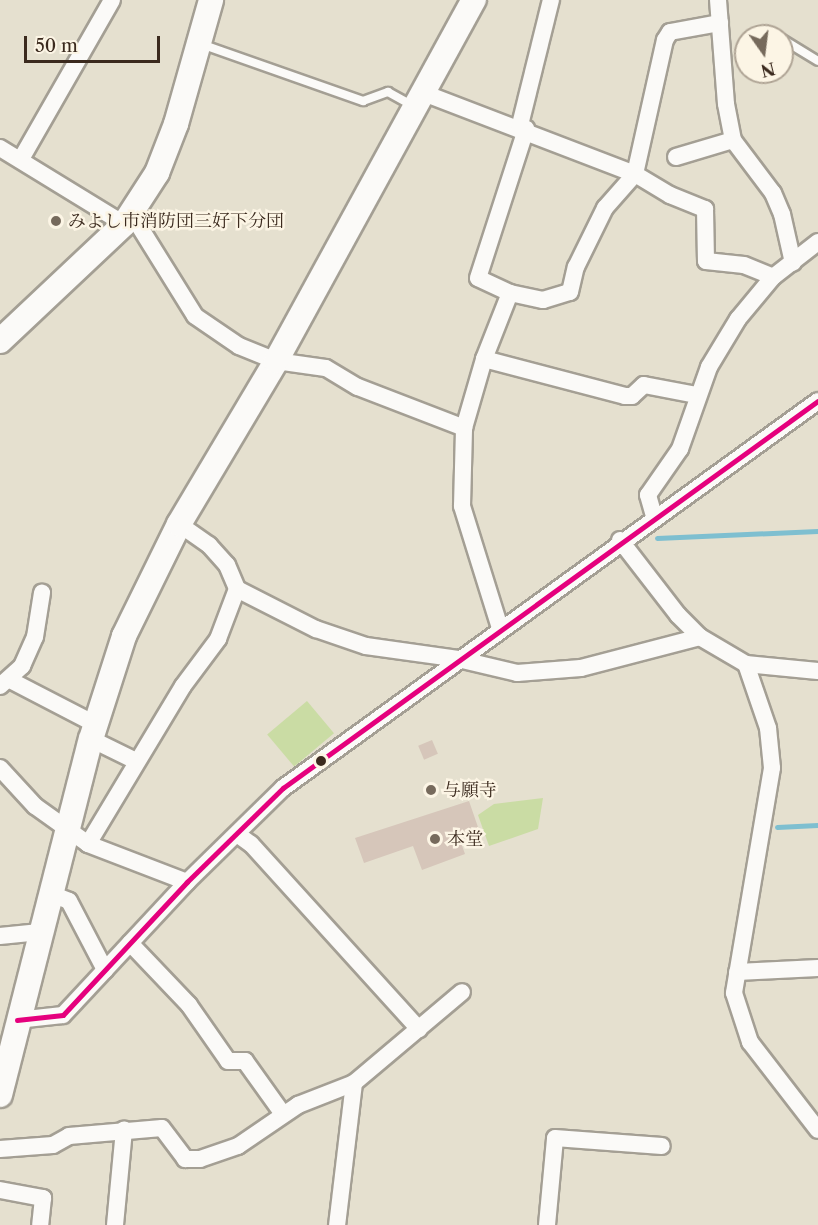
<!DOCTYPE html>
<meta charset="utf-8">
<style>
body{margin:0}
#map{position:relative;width:818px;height:1225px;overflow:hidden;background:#e5e0cf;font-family:"Libre Caslon Text","Noto Serif JP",serif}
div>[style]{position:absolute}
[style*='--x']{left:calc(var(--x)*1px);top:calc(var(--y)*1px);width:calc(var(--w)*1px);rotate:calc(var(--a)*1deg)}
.green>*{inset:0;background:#cadca4;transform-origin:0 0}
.stream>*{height:5px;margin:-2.5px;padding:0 2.5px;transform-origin:2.5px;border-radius:2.5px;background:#7ebfd0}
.building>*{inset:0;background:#d6c6ba;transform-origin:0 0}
.roads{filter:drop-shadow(2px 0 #a49f94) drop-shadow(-2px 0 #a49f94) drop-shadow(0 2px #a49f94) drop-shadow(0 -2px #a49f94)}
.lane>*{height:8px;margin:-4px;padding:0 4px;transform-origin:4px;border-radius:4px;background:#fbfaf8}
.street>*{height:16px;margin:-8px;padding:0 8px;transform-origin:8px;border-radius:8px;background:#fbfaf8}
.secondary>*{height:24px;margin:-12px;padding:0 12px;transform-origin:12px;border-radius:12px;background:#fbfaf8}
.bus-1>*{height:4.5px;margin:-2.25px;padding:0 2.25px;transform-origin:2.25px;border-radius:2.25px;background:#e5007d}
.dots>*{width:16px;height:16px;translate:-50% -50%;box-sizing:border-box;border:3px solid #fcf5e5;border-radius:50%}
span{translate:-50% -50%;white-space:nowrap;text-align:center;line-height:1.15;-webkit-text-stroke:5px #fcf5e5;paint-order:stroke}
.poi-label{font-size:18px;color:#3b2a1e}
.left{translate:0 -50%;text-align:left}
.north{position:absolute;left:734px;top:24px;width:60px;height:60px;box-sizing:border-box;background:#fcf5e5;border:2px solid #afa495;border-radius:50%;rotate:166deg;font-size:16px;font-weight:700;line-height:24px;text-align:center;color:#3b2a1e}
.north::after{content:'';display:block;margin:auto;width:21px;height:27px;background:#766a5c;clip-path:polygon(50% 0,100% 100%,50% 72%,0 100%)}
.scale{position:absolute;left:24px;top:36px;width:136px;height:27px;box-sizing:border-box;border:3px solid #3b2a1e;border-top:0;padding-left:8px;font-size:18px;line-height:21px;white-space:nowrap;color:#3b2a1e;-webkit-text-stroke:4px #fcf5e5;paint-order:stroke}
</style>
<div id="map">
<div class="green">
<i style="left:307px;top:701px;width:42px;height:52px;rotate:50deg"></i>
<i style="clip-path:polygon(543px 798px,538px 829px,489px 846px,478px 815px,494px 804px)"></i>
</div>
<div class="stream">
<i style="--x:657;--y:538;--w:161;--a:-2.5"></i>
<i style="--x:777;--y:827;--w:41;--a:-2.8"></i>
</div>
<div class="building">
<i style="left:432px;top:740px;width:15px;height:15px;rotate:67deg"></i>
<i style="clip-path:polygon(469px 801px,479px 830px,459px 837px,465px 854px,422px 870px,413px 846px,364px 863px,355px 838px)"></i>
</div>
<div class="roads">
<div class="lane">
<i style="--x:782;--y:39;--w:42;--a:31.4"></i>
<i style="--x:201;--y:44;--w:172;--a:19.4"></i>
<i style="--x:363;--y:101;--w:27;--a:-20"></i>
<i style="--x:388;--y:92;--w:29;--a:29"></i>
</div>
<div class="street">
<i style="--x:718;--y:0;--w:104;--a:85.6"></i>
<i style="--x:726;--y:104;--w:37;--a:79"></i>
<i style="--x:733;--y:140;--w:66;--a:53"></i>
<i style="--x:773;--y:193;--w:23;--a:67"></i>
<i style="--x:782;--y:214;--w:50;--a:77.3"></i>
<i style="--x:421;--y:92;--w:229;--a:21"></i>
<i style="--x:635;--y:174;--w:41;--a:31"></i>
<i style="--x:670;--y:195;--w:38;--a:22"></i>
<i style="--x:705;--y:209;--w:52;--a:88.9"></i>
<i style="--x:706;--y:261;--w:38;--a:6"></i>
<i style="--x:744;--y:265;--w:31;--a:22"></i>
<i style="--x:519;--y:129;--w:133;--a:-76.1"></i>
<i style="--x:0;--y:148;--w:145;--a:31.5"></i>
<i style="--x:676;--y:157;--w:59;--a:-16.6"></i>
<i style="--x:21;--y:159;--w:183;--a:-60.2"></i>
<i style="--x:131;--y:213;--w:121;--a:58.1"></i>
<i style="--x:195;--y:316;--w:53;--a:34.3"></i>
<i style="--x:239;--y:346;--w:40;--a:22"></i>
<i style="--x:276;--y:361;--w:50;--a:8"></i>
<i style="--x:326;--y:368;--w:37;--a:31"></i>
<i style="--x:358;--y:387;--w:114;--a:21.1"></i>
<i style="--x:510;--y:293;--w:34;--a:12"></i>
<i style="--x:543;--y:300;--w:28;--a:-17"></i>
<i style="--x:570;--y:292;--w:26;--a:-77"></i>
<i style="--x:576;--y:267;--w:66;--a:-63.8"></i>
<i style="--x:605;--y:208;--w:45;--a:-48.6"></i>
<i style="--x:635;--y:174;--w:137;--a:-77.4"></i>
<i style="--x:665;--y:40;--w:9;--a:-58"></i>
<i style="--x:670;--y:32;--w:51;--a:-10.2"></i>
<i style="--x:484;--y:359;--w:146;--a:14.7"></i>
<i style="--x:625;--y:396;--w:7;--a:0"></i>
<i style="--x:632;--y:396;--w:16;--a:-43"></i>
<i style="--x:644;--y:385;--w:54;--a:10.7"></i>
<i style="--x:654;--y:516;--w:22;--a:-106"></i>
<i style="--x:648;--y:495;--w:56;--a:-55.2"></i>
<i style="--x:680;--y:449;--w:87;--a:-70.5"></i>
<i style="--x:709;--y:367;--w:56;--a:-58.9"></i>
<i style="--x:738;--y:319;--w:55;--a:-50.2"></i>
<i style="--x:773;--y:277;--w:57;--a:-37.9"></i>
<i style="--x:179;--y:524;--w:37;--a:35"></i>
<i style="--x:209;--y:545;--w:27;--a:48"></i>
<i style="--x:227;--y:565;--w:26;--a:67"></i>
<i style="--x:620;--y:540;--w:95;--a:52.3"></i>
<i style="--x:678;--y:615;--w:31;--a:45"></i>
<i style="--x:700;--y:637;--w:53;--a:30.4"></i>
<i style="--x:746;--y:664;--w:72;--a:5.6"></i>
<i style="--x:500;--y:628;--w:128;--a:-107.3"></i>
<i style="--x:462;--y:506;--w:78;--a:-88.5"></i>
<i style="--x:464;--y:428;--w:72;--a:-73.8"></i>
<i style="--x:484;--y:359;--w:71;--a:-68.5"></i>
<i style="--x:510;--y:293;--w:35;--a:-155"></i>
<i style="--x:478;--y:278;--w:157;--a:-72.1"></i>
<i style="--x:746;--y:664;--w:68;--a:71"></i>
<i style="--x:768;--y:728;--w:40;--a:84.3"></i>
<i style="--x:772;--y:768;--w:228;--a:99.6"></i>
<i style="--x:734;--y:993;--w:52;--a:71.9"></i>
<i style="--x:750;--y:1042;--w:111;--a:52.3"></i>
<i style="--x:10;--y:680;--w:96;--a:27.4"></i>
<i style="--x:0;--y:686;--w:30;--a:-42"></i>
<i style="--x:22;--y:666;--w:32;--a:-66"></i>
<i style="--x:35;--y:637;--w:45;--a:-81"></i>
<i style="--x:91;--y:739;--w:50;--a:26.1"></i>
<i style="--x:0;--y:768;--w:52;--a:47.4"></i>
<i style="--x:35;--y:806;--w:65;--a:35.6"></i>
<i style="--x:88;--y:844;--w:106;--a:21"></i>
<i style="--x:237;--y:834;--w:17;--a:36"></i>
<i style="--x:251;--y:844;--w:250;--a:47.8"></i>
<i style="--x:88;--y:844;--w:184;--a:-59"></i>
<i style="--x:183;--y:686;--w:59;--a:-53.3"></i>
<i style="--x:218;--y:639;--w:53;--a:-69.2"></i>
<i style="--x:237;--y:589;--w:89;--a:26.9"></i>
<i style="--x:316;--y:629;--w:53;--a:18.8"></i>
<i style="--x:366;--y:646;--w:93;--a:8"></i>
<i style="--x:458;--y:659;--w:61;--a:13.3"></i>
<i style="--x:517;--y:673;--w:64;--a:-4.5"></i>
<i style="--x:581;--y:668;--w:123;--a:-14.6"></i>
<i style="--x:51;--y:894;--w:19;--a:21"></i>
<i style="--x:69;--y:901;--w:78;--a:62.4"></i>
<i style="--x:0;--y:936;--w:40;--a:-5.7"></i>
<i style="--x:130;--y:943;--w:86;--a:46.4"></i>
<i style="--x:189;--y:1005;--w:68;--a:55.1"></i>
<i style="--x:228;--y:1061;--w:17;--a:0"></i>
<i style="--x:245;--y:1061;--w:65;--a:54.4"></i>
<i style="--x:737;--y:972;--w:81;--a:-2.8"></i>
<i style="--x:17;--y:1020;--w:46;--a:-6.2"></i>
<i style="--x:63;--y:1015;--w:182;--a:-47"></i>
<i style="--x:187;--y:882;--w:134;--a:-44.4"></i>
<i style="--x:283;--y:788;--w:660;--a:-35.88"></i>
<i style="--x:354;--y:1083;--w:141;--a:-40.1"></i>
<i style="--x:0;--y:1149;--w:53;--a:-4.3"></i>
<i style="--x:53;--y:1145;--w:18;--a:-29"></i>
<i style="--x:69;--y:1136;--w:93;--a:-4.9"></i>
<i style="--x:162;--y:1128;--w:39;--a:53"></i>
<i style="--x:185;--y:1159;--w:15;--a:0"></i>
<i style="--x:200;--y:1159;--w:40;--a:-18.9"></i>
<i style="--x:238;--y:1146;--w:73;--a:-34.3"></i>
<i style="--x:298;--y:1105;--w:60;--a:-21.4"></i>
<i style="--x:354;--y:1083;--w:143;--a:96.8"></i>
<i style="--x:0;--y:1190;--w:44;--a:10.5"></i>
<i style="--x:43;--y:1198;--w:27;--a:96"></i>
<i style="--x:115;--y:1225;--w:96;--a:-84.6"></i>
<i style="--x:547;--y:1225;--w:87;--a:-84.7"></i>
<i style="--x:555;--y:1138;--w:107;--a:4.3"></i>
</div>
<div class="secondary">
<i style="--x:0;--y:341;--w:170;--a:-43.3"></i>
<i style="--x:124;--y:224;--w:61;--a:-57.1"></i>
<i style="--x:157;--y:173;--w:53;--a:-68.8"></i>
<i style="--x:176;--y:124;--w:129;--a:-74.2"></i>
<i style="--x:0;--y:1095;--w:367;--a:-75.7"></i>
<i style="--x:91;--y:739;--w:108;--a:-72.2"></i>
<i style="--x:124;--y:636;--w:125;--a:-63.8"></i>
<i style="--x:179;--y:524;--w:190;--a:-59.2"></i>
<i style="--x:276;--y:361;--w:412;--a:-61.3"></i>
</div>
</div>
<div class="bus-1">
<i style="--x:17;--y:1020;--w:46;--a:-6.2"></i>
<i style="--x:63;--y:1015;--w:182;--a:-47"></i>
<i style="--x:187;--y:882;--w:134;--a:-44.4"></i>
<i style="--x:283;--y:788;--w:660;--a:-35.88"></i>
</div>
<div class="dots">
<i style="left:56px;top:221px;background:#766a5c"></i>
<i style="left:321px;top:761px;background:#3b2a1e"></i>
<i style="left:431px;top:790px;background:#766a5c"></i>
<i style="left:435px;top:839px;background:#766a5c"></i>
</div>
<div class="poi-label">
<span class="left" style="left:68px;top:221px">みよし市消防団三好下分団</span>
<span class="left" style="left:443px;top:790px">与願寺</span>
<span class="left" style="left:447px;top:839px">本堂</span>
</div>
<div class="north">N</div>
<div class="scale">50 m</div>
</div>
